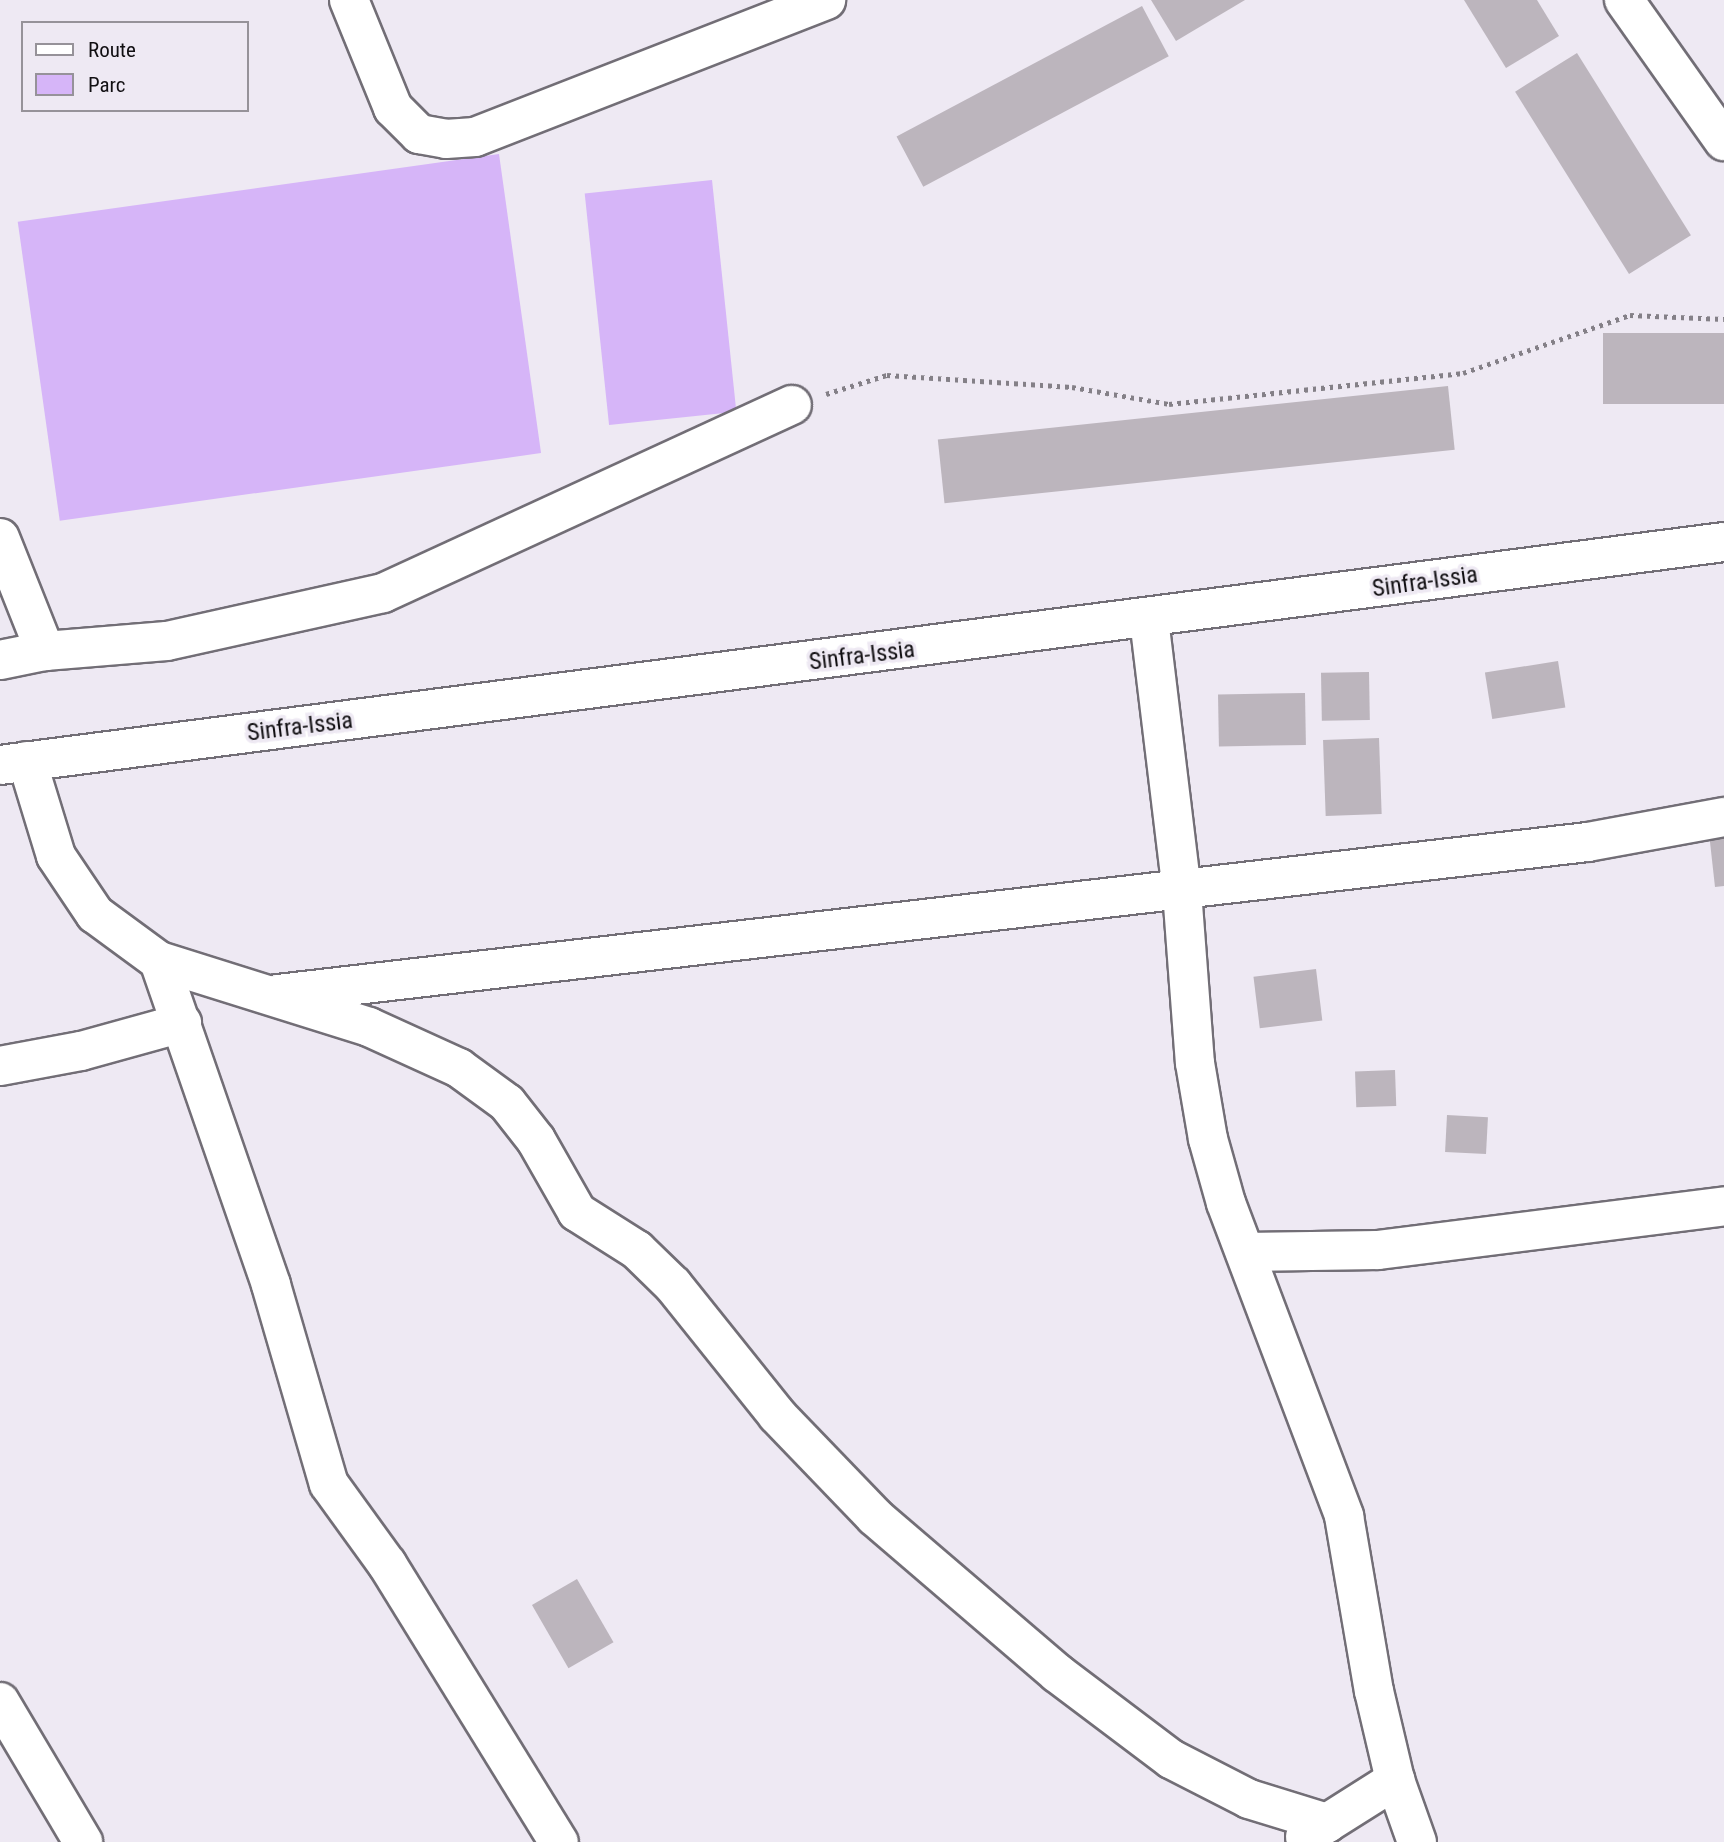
<!DOCTYPE html>
<style>
body{margin:0}
#map{position:relative;width:1724px;height:1842px;overflow:hidden;background:#eee9f3;font-family:"Roboto Condensed",sans-serif}
div>[style]{position:absolute}
[style*='--x']{left:calc(var(--x)*1px);top:calc(var(--y)*1px);width:calc(var(--w)*1px);rotate:calc(var(--a)*1deg)}
.green>*{inset:0;background:#d6b5f8;transform-origin:0 0}
.building>*{inset:0;background:#bcb5bd;transform-origin:0 0}
.path>*{height:4.5px;margin-top:-2.25px;transform-origin:0;background:repeating-linear-gradient(90deg,#848087 0 3.5px,transparent 0 8.5px)}
.roads{filter:drop-shadow(2px 0 #726e76) drop-shadow(-2px 0 #726e76) drop-shadow(0 2px #726e76) drop-shadow(0 -2px #726e76)}
.street>*{height:38px;margin:-19px;padding:0 19px;transform-origin:19px;border-radius:19px;background:#fff}
.secondary>*{height:38px;margin:-19px;padding:0 19px;transform-origin:19px;border-radius:19px;background:#fff}
span{translate:-50% -50%;white-space:nowrap;text-align:center;line-height:1.15;-webkit-text-stroke:7px #eee9f3;paint-order:stroke}
.street-label{font-size:24px;color:#110f12}
.legend{position:absolute;left:21px;top:21px;width:228px;height:91px;box-sizing:border-box;background:#eee9f3;border:2px solid #969299;margin:0;padding:9px 12px;list-style:none;font-size:21px;color:#110f12}
.legend li{display:flex;align-items:center;gap:14px;height:35px}
.legend b{width:35px;border:2px solid #969299}
</style>
<div id="map">
<div class="green">
<i style="left:499px;top:154px;width:302px;height:486px;rotate:82deg"></i>
<i style="left:712px;top:180px;width:233px;height:128px;rotate:84deg"></i>
</div>
<div class="building">
<i style="clip-path:polygon(1151px 0,1245px 0,1176px 41px)"></i>
<i style="clip-path:polygon(1464px 0,1537px 0,1559px 36px,1506px 68px)"></i>
<i style="left:1142px;top:6px;width:57px;height:278px;rotate:62deg"></i>
<i style="left:1577px;top:53px;width:215px;height:73px;rotate:58deg"></i>
<i style="left:1724px;top:333px;width:71px;height:121px;rotate:90deg"></i>
<i style="left:1448px;top:386px;width:64px;height:513px;rotate:84deg"></i>
<i style="left:1558px;top:661px;width:47px;height:74px;rotate:81deg"></i>
<i style="left:1369px;top:672px;width:48px;height:48px;rotate:89deg"></i>
<i style="left:1305px;top:693px;width:52px;height:87px;rotate:89deg"></i>
<i style="left:1379px;top:738px;width:76px;height:56px;rotate:88deg"></i>
<i style="clip-path:polygon(1724px 823px,1724px 886px,1715px 887px,1708px 824px)"></i>
<i style="left:1316px;top:969px;width:52px;height:63px;rotate:83deg"></i>
<i style="left:1395px;top:1070px;width:36px;height:40px;rotate:88deg"></i>
<i style="left:1447px;top:1115px;width:41px;height:37px;rotate:3deg"></i>
<i style="left:577px;top:1579px;width:73px;height:52px;rotate:60deg"></i>
</div>
<div class="path">
<i style="--x:826;--y:394;--w:64;--a:-17.3"></i>
<i style="--x:887;--y:375;--w:185;--a:3.7"></i>
<i style="--x:1072;--y:387;--w:98;--a:9.9"></i>
<i style="--x:1169;--y:404;--w:296;--a:-6"></i>
<i style="--x:1463;--y:373;--w:177;--a:-19.2"></i>
<i style="--x:1630;--y:315;--w:94;--a:2.4"></i>
</div>
<div class="roads">
<div class="street">
<i style="--x:349;--y:0;--w:117;--a:67.8"></i>
<i style="--x:393;--y:108;--w:37;--a:45"></i>
<i style="--x:419;--y:134;--w:27;--a:10"></i>
<i style="--x:446;--y:139;--w:29;--a:-4"></i>
<i style="--x:475;--y:137;--w:377;--a:-21.3"></i>
<i style="--x:1624;--y:0;--w:173;--a:54.7"></i>
<i style="--x:0;--y:538;--w:122;--a:68.3"></i>
<i style="--x:1149;--y:619;--w:274;--a:83.1"></i>
<i style="--x:1182;--y:891;--w:172;--a:85.7"></i>
<i style="--x:1195;--y:1063;--w:77;--a:80.3"></i>
<i style="--x:1208;--y:1139;--w:66;--a:74.3"></i>
<i style="--x:1226;--y:1203;--w:335;--a:69.3"></i>
<i style="--x:1344;--y:1516;--w:178;--a:80.3"></i>
<i style="--x:1374;--y:1691;--w:91;--a:76.7"></i>
<i style="--x:1395;--y:1780;--w:66;--a:70.5"></i>
<i style="--x:0;--y:660;--w:46;--a:-11.3"></i>
<i style="--x:45;--y:651;--w:122;--a:-4.7"></i>
<i style="--x:167;--y:641;--w:221;--a:-12.5"></i>
<i style="--x:383;--y:593;--w:450;--a:-24.7"></i>
<i style="--x:27;--y:761;--w:99;--a:73"></i>
<i style="--x:56;--y:856;--w:70;--a:56.1"></i>
<i style="--x:95;--y:914;--w:79;--a:36.3"></i>
<i style="--x:159;--y:961;--w:220;--a:17.4"></i>
<i style="--x:369;--y:1027;--w:99;--a:24.5"></i>
<i style="--x:459;--y:1068;--w:59;--a:36.1"></i>
<i style="--x:507;--y:1103;--w:47;--a:51.9"></i>
<i style="--x:536;--y:1140;--w:83;--a:60.3"></i>
<i style="--x:577;--y:1212;--w:71;--a:32.3"></i>
<i style="--x:637;--y:1250;--w:50;--a:44.2"></i>
<i style="--x:673;--y:1285;--w:166;--a:51.3"></i>
<i style="--x:777;--y:1415;--w:141;--a:46.1"></i>
<i style="--x:875;--y:1517;--w:240;--a:40.6"></i>
<i style="--x:1057;--y:1673;--w:143;--a:37"></i>
<i style="--x:1171;--y:1759;--w:88;--a:27.1"></i>
<i style="--x:1249;--y:1799;--w:82;--a:17.1"></i>
<i style="--x:159;--y:961;--w:343;--a:70.9"></i>
<i style="--x:271;--y:1285;--w:207;--a:73.8"></i>
<i style="--x:329;--y:1484;--w:99;--a:54.1"></i>
<i style="--x:387;--y:1564;--w:327;--a:58.3"></i>
<i style="--x:278;--y:994;--w:1319;--a:-6.62"></i>
<i style="--x:1588;--y:842;--w:138;--a:-10.4"></i>
<i style="--x:0;--y:1066;--w:82;--a:-10.5"></i>
<i style="--x:81;--y:1051;--w:105;--a:-15.5"></i>
<i style="--x:1245;--y:1252;--w:133;--a:-0.9"></i>
<i style="--x:1378;--y:1250;--w:349;--a:-7.2"></i>
<i style="--x:0;--y:1702;--w:163;--a:59.3"></i>
<i style="--x:1305;--y:1837;--w:107;--a:-32.3"></i>
</div>
<div class="secondary">
<i style="--x:0;--y:765;--w:1738;--a:-7.37"></i>
</div>
</div>
<div class="street-label">
<span style="left:1425px;top:582px;rotate:-8deg">Sinfra-Issia</span>
<span style="left:862px;top:656px;rotate:-7deg">Sinfra-Issia</span>
<span style="left:300px;top:727px;rotate:-7deg">Sinfra-Issia</span>
</div>
<ul class="legend">
<li><b style="height:9px;background:#fff"></b>Route</li>
<li><b style="height:19px;background:#d6b5f8"></b>Parc</li>
</ul>
</div>
